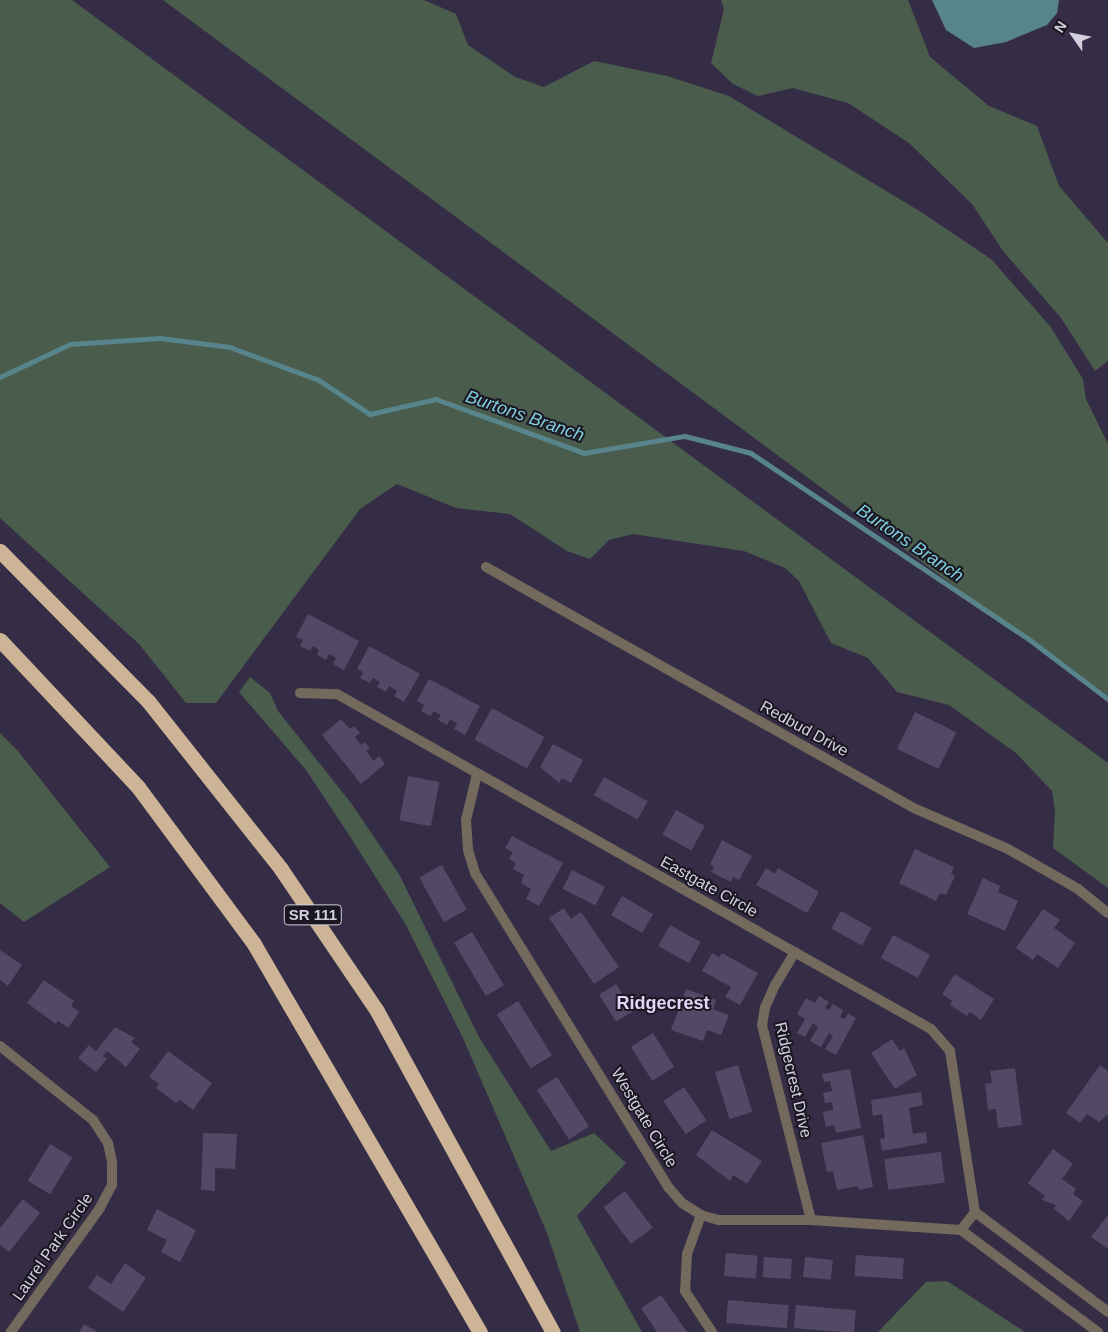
<!DOCTYPE html>
<style>
body{margin:0}
#map{position:relative;width:1108px;height:1332px;overflow:hidden;background:#352d45;font-family:Helvetica,sans-serif}
div>[style]{position:absolute}
[style*='--x']{left:calc(var(--x)*1px);top:calc(var(--y)*1px);width:calc(var(--w)*1px);rotate:calc(var(--a)*1deg)}
.green>*{inset:0;background:#4a5c4c}
.water>*{inset:0;background:#58848c}
.stream>*{height:4.5px;margin:-2.25px;padding:0 2.25px;transform-origin:2.25px;border-radius:2.25px;background:#58848c}
.building>*{inset:0;background:#534865;transform-origin:0 0}
.street>*{height:10px;margin:-5px;padding:0 5px;transform-origin:5px;border-radius:5px;background:#73695d}
.highway>*{height:15px;margin:-7.5px;padding:0 7.5px;transform-origin:7.5px;border-radius:7.5px;background:#ceb497}
span{translate:-50% -50%;white-space:nowrap;text-align:center;line-height:1.15;-webkit-text-stroke:4px #1b1722;paint-order:stroke}
.shield-label span{padding:1px 4px;background:#1b1722;border:1px solid;border-radius:4px;-webkit-text-stroke-width:0}
.shield-label{font-size:15px;color:#d5d0e0;font-weight:700}
.street-label{font-size:16px;color:#d5d0e0}
.water-label{font-size:18px;color:#7ecddb;font-style:italic}
.neighbourhood-label{font-size:18px;color:#e0d6f6;font-weight:700}
.north{position:absolute;left:1048px;top:10px;width:50px;height:50px;-webkit-text-stroke:4px #1b1722;paint-order:stroke;rotate:303deg;font-size:14px;font-weight:700;line-height:20px;text-align:center;color:#d5d0e0}
.north::after{content:'';display:block;margin:auto;width:18px;height:22px;background:#d5d0e0;clip-path:polygon(50% 0,100% 100%,50% 72%,0 100%)}
</style>
<div id="map">
<div class="green">
<i style="clip-path:polygon(0 0,72px 0,1108px 763px,1108px 888px,1053px 848px,1055px 810px,1052px 791px,1016px 753px,949px 705px,897px 692px,868px 658px,831px 643px,799px 581px,785px 568px,744px 551px,633px 534px,609px 540px,590px 559px,567px 551px,510px 514px,456px 508px,397px 484px,360px 509px,216px 703px,186px 703px,139px 644px,0 518px)"></i>
<i style="clip-path:polygon(163px 0,424px 0,456px 14px,468px 45px,515px 77px,544px 87px,594px 61px,667px 76px,729px 96px,921px 212px,991px 259px,1050px 326px,1083px 379px,1086px 399px,1108px 444px,1108px 700px)"></i>
<i style="clip-path:polygon(721px 0,908px 0,930px 57px,989px 106px,1037px 126px,1059px 186px,1108px 243px,1108px 361px,1095px 371px,1061px 318px,1003px 251px,972px 204px,909px 143px,848px 103px,793px 88px,758px 96px,733px 84px,711px 63px,724px 9px)"></i>
<i style="clip-path:polygon(250px 677px,270px 693px,278px 711px,351px 803px,399px 874px,479px 1037px,551px 1151px,594px 1133px,626px 1163px,577px 1216px,642px 1332px,580px 1332px,547px 1233px,463px 1038px,406px 925px,349px 835px,306px 770px,239px 692px)"></i>
<i style="clip-path:polygon(0 733px,18px 751px,110px 867px,24px 922px,0 903px)"></i>
<i style="clip-path:polygon(947px 1281px,1022px 1330px,1024px 1332px,878px 1332px,926px 1282px)"></i>
</div>
<div class="water">
<i style="clip-path:polygon(932px 0,1059px 0,1057px 13px,1047px 25px,1006px 42px,974px 48px,946px 30px)"></i>
</div>
<div class="stream">
<i style="--x:0;--y:377;--w:77;--a:-25.2"></i>
<i style="--x:70;--y:344;--w:90;--a:-3.8"></i>
<i style="--x:160;--y:338;--w:71;--a:7.3"></i>
<i style="--x:230;--y:347;--w:95;--a:20.3"></i>
<i style="--x:319;--y:380;--w:61;--a:33.7"></i>
<i style="--x:370;--y:414;--w:68;--a:-12.8"></i>
<i style="--x:436;--y:399;--w:158;--a:20"></i>
<i style="--x:584;--y:453;--w:102;--a:-9.6"></i>
<i style="--x:685;--y:436;--w:68;--a:14.4"></i>
<i style="--x:751;--y:453;--w:334;--a:33.8"></i>
<i style="--x:1029;--y:639;--w:99;--a:37.2"></i>
</div>
<div class="building">
<i style="clip-path:polygon(308px 614px,359px 641px,344px 670px,333px 664px,336px 658px,329px 654px,326px 660px,317px 655px,319px 650px,313px 646px,310px 651px,300px 646px,303px 640px,296px 637px)"></i>
<i style="clip-path:polygon(369px 646px,420px 674px,404px 702px,394px 696px,397px 691px,389px 686px,386px 692px,377px 687px,380px 682px,373px 678px,370px 683px,360px 678px,363px 672px,357px 669px)"></i>
<i style="clip-path:polygon(429px 679px,480px 706px,465px 735px,454px 729px,457px 723px,450px 719px,447px 725px,438px 720px,441px 715px,433px 711px,431px 716px,421px 711px,424px 705px,417px 701px)"></i>
<i style="left:492px;top:708px;width:60px;height:36px;rotate:29deg"></i>
<i style="left:915px;top:712px;width:46px;height:41px;rotate:26deg"></i>
<i style="clip-path:polygon(341px 719px,350px 729px,354px 726px,360px 733px,355px 737px,361px 745px,365px 742px,370px 748px,366px 751px,374px 761px,379px 756px,385px 764px,361px 784px,322px 735px)"></i>
<i style="clip-path:polygon(553px 744px,583px 760px,571px 783px,562px 778px,559px 783px,540px 767px)"></i>
<i style="left:408px;top:776px;width:32px;height:45px;rotate:11deg"></i>
<i style="left:604px;top:777px;width:50px;height:21px;rotate:29deg"></i>
<i style="left:676px;top:810px;width:33px;height:28px;rotate:29deg"></i>
<i style="clip-path:polygon(512px 836px,563px 863px,539px 906px,526px 899px,531px 889px,521px 883px,524px 875px,513px 869px,516px 863px,509px 859px,513px 852px,505px 848px)"></i>
<i style="clip-path:polygon(722px 840px,752px 856px,739px 880px,733px 877px,731px 882px,711px 872px,714px 867px,710px 864px)"></i>
<i style="clip-path:polygon(915px 849px,954px 867px,951px 874px,955px 876px,946px 895px,940px 893px,936px 901px,899px 883px)"></i>
<i style="left:442px;top:865px;width:51px;height:26px;rotate:61deg"></i>
<i style="clip-path:polygon(766px 868px,775px 874px,778px 868px,819px 892px,807px 913px,756px 885px)"></i>
<i style="left:572px;top:870px;width:37px;height:21px;rotate:27deg"></i>
<i style="clip-path:polygon(983px 878px,1000px 886px,998px 892px,1018px 901px,1005px 931px,967px 914px)"></i>
<i style="left:622px;top:896px;width:36px;height:22px;rotate:30deg"></i>
<i style="clip-path:polygon(564px 908px,571px 919px,581px 912px,619px 967px,594px 984px,549px 918px)"></i>
<i style="clip-path:polygon(1043px 909px,1060px 920px,1054px 928px,1075px 943px,1058px 968px,1037px 954px,1033px 960px,1016px 948px)"></i>
<i style="left:841px;top:911px;width:35px;height:20px;rotate:29deg"></i>
<i style="left:670px;top:925px;width:35px;height:24px;rotate:29deg"></i>
<i style="left:472px;top:932px;width:62px;height:21px;rotate:59deg"></i>
<i style="left:893px;top:935px;width:42px;height:26px;rotate:28deg"></i>
<i style="clip-path:polygon(0 950px,22px 965px,8px 986px,0 980px)"></i>
<i style="clip-path:polygon(712px 953px,719px 957px,722px 953px,758px 973px,740px 1005px,725px 997px,731px 987px,702px 971px)"></i>
<i style="clip-path:polygon(955px 974px,994px 999px,981px 1020px,970px 1012px,967px 1016px,950px 1005px,952px 1001px,942px 994px)"></i>
<i style="clip-path:polygon(44px 980px,74px 1001px,71px 1006px,79px 1012px,68px 1028px,58px 1021px,56px 1024px,27px 1003px)"></i>
<i style="left:616px;top:984px;width:32px;height:20px;rotate:58deg"></i>
<i style="clip-path:polygon(686px 989px,716px 1000px,713px 1009px,729px 1015px,721px 1035px,707px 1030px,703px 1041px,671px 1030px)"></i>
<i style="clip-path:polygon(819px 996px,829px 1002px,825px 1008px,829px 1010px,833px 1004px,843px 1010px,840px 1017px,845px 1019px,848px 1013px,856px 1018px,836px 1055px,825px 1049px,833px 1036px,829px 1033px,821px 1047px,810px 1041px,818px 1027px,813px 1023px,805px 1037px,797px 1033px,805px 1019px,797px 1014px,806px 998px,815px 1003px)"></i>
<i style="left:518px;top:1001px;width:64px;height:25px;rotate:58deg"></i>
<i style="clip-path:polygon(115px 1027px,135px 1038px,131px 1042px,140px 1049px,126px 1067px,107px 1051px,103px 1056px,107px 1059px,96px 1072px,78px 1058px,89px 1045px,96px 1051px)"></i>
<i style="left:653px;top:1033px;width:40px;height:26px;rotate:58deg"></i>
<i style="clip-path:polygon(892px 1039px,900px 1051px,904px 1048px,917px 1075px,895px 1089px,871px 1053px)"></i>
<i style="clip-path:polygon(168px 1051px,212px 1083px,193px 1110px,180px 1100px,176px 1103px,156px 1088px,159px 1084px,149px 1077px)"></i>
<i style="left:738px;top:1065px;width:49px;height:24px;rotate:73deg"></i>
<i style="clip-path:polygon(1100px 1065px,1108px 1071px,1108px 1114px,1099px 1122px,1087px 1114px,1080px 1123px,1066px 1113px)"></i>
<i style="clip-path:polygon(1015px 1068px,1022px 1125px,998px 1128px,996px 1109px,988px 1110px,985px 1084px,992px 1083px,990px 1071px)"></i>
<i style="clip-path:polygon(850px 1069px,861px 1128px,836px 1133px,834px 1125px,826px 1127px,823px 1112px,833px 1110px,832px 1102px,825px 1103px,823px 1093px,832px 1091px,830px 1081px,824px 1082px,822px 1074px)"></i>
<i style="left:557px;top:1077px;width:59px;height:24px;rotate:57deg"></i>
<i style="left:684px;top:1087px;width:40px;height:25px;rotate:56deg"></i>
<i style="clip-path:polygon(921px 1092px,923px 1105px,909px 1108px,913px 1134px,926px 1132px,927px 1143px,882px 1151px,880px 1139px,885px 1138px,882px 1114px,873px 1116px,871px 1100px)"></i>
<i style="clip-path:polygon(712px 1130px,762px 1161px,747px 1184px,733px 1175px,730px 1181px,696px 1155px)"></i>
<i style="clip-path:polygon(203px 1133px,237px 1134px,235px 1169px,215px 1168px,215px 1191px,201px 1190px)"></i>
<i style="clip-path:polygon(863px 1135px,873px 1187px,859px 1190px,858px 1186px,837px 1190px,833px 1171px,827px 1172px,821px 1143px)"></i>
<i style="left:50px;top:1144px;width:26px;height:43px;rotate:31deg"></i>
<i style="clip-path:polygon(1053px 1149px,1073px 1164px,1062px 1179px,1076px 1189px,1073px 1194px,1083px 1201px,1069px 1221px,1054px 1209px,1056px 1205px,1042px 1200px,1045px 1196px,1028px 1183px)"></i>
<i style="left:941px;top:1152px;width:31px;height:57px;rotate:83deg"></i>
<i style="left:625px;top:1191px;width:46px;height:27px;rotate:53deg"></i>
<i style="clip-path:polygon(23px 1199px,40px 1213px,9px 1252px,0 1245px,0 1228px)"></i>
<i style="clip-path:polygon(157px 1209px,196px 1230px,180px 1262px,161px 1252px,167px 1240px,147px 1230px)"></i>
<i style="clip-path:polygon(1108px 1215px,1108px 1249px,1091px 1237px)"></i>
<i style="left:726px;top:1253px;width:32px;height:23px;rotate:5deg"></i>
<i style="left:856px;top:1255px;width:48px;height:21px;rotate:4deg"></i>
<i style="left:764px;top:1257px;width:28px;height:20px;rotate:4deg"></i>
<i style="left:805px;top:1257px;width:28px;height:20px;rotate:6deg"></i>
<i style="clip-path:polygon(125px 1263px,146px 1278px,123px 1312px,88px 1288px,97px 1275px,111px 1284px)"></i>
<i style="clip-path:polygon(661px 1295px,687px 1332px,657px 1332px,641px 1308px)"></i>
<i style="left:728px;top:1300px;width:61px;height:23px;rotate:5deg"></i>
<i style="left:796px;top:1305px;width:60px;height:23px;rotate:5deg"></i>
<i style="clip-path:polygon(84px 1324px,97px 1332px,79px 1332px)"></i>
</div>
<div class="street">
<i style="--x:486;--y:567;--w:493;--a:29.4"></i>
<i style="--x:916;--y:809;--w:100;--a:23.5"></i>
<i style="--x:1008;--y:849;--w:81;--a:29.7"></i>
<i style="--x:1078;--y:889;--w:38;--a:39"></i>
<i style="--x:300;--y:693;--w:37;--a:2"></i>
<i style="--x:337;--y:694;--w:682;--a:29.42"></i>
<i style="--x:931;--y:1029;--w:29;--a:49"></i>
<i style="--x:950;--y:1051;--w:163;--a:81.2"></i>
<i style="--x:477;--y:774;--w:47;--a:103.4"></i>
<i style="--x:466;--y:820;--w:30;--a:86"></i>
<i style="--x:468;--y:850;--w:24;--a:73"></i>
<i style="--x:475;--y:873;--w:370;--a:58.4"></i>
<i style="--x:669;--y:1188;--w:20;--a:49"></i>
<i style="--x:682;--y:1203;--w:22;--a:32"></i>
<i style="--x:701;--y:1215;--w:19;--a:16"></i>
<i style="--x:719;--y:1220;--w:92;--a:0"></i>
<i style="--x:811;--y:1220;--w:150;--a:3.8"></i>
<i style="--x:961;--y:1230;--w:23;--a:-52"></i>
<i style="--x:795;--y:952;--w:39;--a:121"></i>
<i style="--x:775;--y:985;--w:24;--a:114"></i>
<i style="--x:765;--y:1007;--w:18;--a:99"></i>
<i style="--x:762;--y:1025;--w:201;--a:75.9"></i>
<i style="--x:0;--y:1046;--w:119;--a:38.5"></i>
<i style="--x:93;--y:1120;--w:27;--a:57"></i>
<i style="--x:108;--y:1143;--w:19;--a:78"></i>
<i style="--x:112;--y:1162;--w:23;--a:90"></i>
<i style="--x:112;--y:1185;--w:26;--a:118"></i>
<i style="--x:100;--y:1208;--w:153;--a:125.7"></i>
<i style="--x:975;--y:1212;--w:166;--a:36.9"></i>
<i style="--x:701;--y:1215;--w:41;--a:109.7"></i>
<i style="--x:687;--y:1254;--w:37;--a:93"></i>
<i style="--x:685;--y:1291;--w:49;--a:56.6"></i>
<i style="--x:961;--y:1230;--w:171;--a:36.7"></i>
</div>
<div class="highway">
<i style="--x:0;--y:551;--w:211;--a:45.4"></i>
<i style="--x:148;--y:701;--w:214;--a:51.6"></i>
<i style="--x:281;--y:869;--w:171;--a:55.9"></i>
<i style="--x:377;--y:1011;--w:366;--a:61.3"></i>
<i style="--x:0;--y:640;--w:202;--a:46.8"></i>
<i style="--x:138;--y:787;--w:195;--a:53.5"></i>
<i style="--x:254;--y:944;--w:449;--a:59.8"></i>
</div>
<div class="shield-label">
<span style="left:313px;top:915px">SR 111</span>
</div>
<div class="street-label">
<span style="left:804px;top:729px;rotate:29deg">Redbud Drive</span>
<span style="left:709px;top:887px;rotate:29deg">Eastgate Circle</span>
<span style="left:793px;top:1080px;rotate:77deg">Ridgecrest Drive</span>
<span style="left:644px;top:1118px;rotate:59deg">Westgate Circle</span>
<span style="left:53px;top:1247px;rotate:-55deg">Laurel Park Circle</span>
</div>
<div class="water-label">
<span style="left:525px;top:416px;rotate:19deg">Burtons Branch</span>
<span style="left:910px;top:543px;rotate:34deg">Burtons Branch</span>
</div>
<div class="neighbourhood-label">
<span style="left:663px;top:1003px">Ridgecrest</span>
</div>
<div class="north">N</div>
</div>
